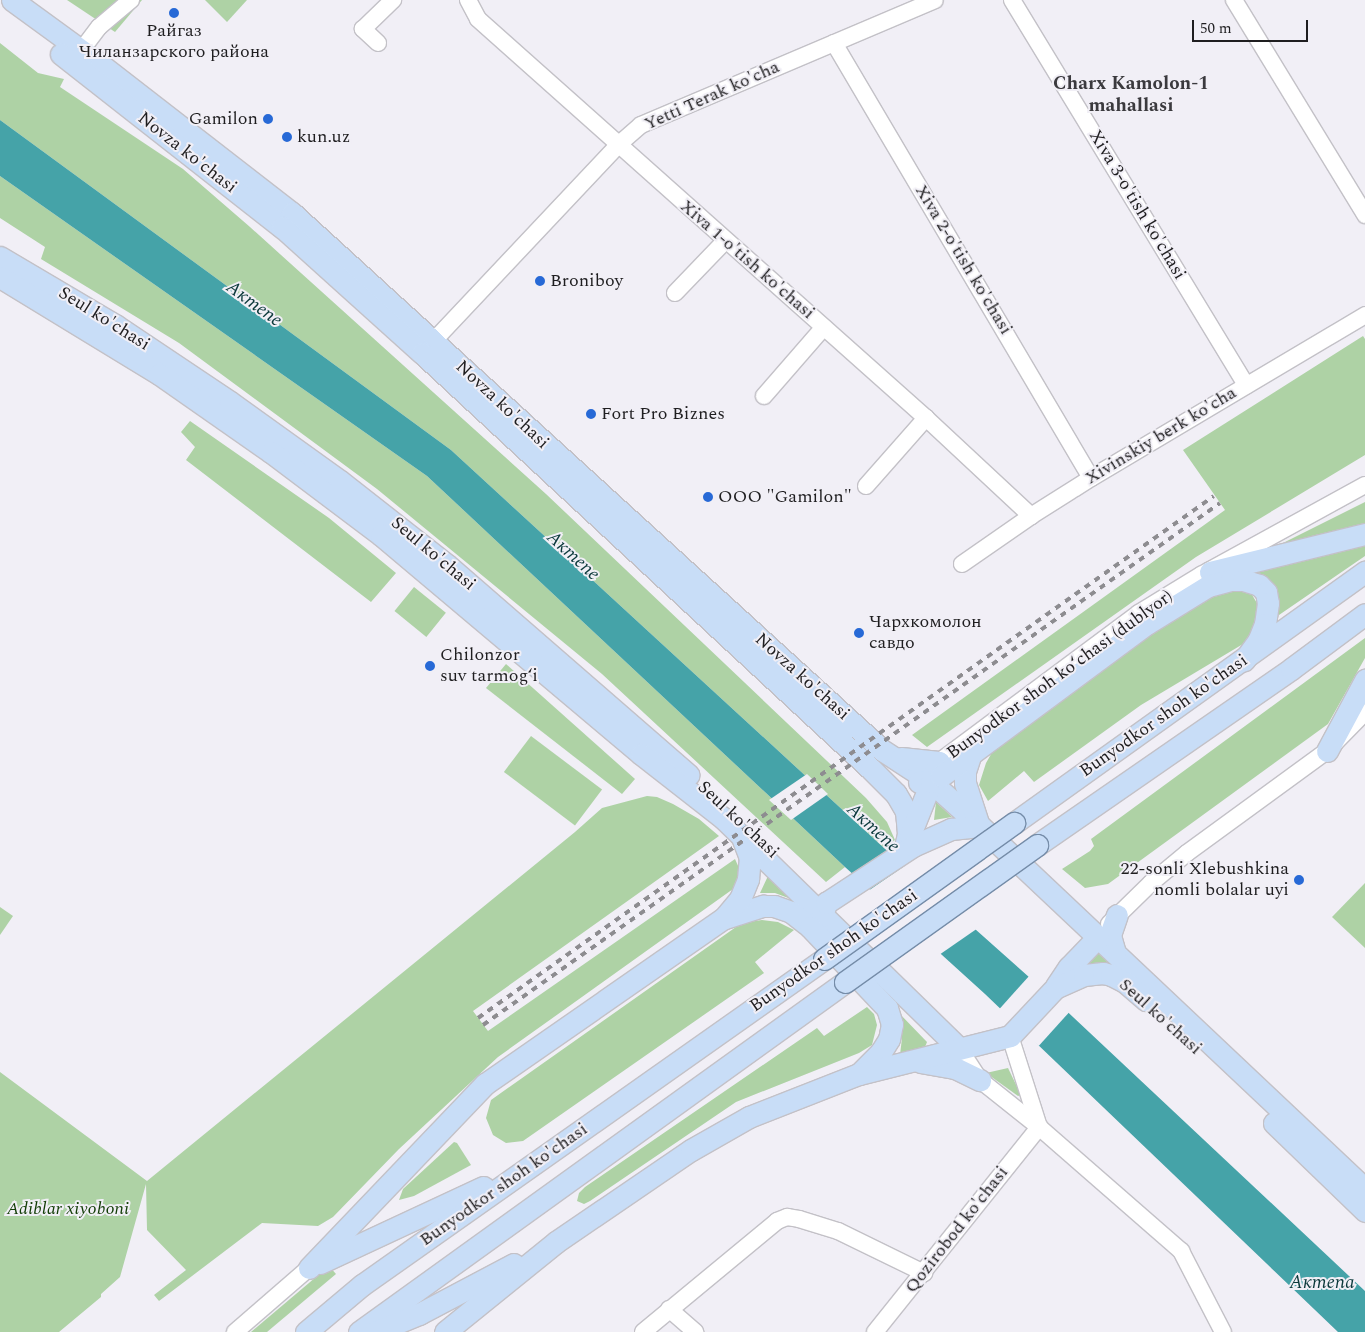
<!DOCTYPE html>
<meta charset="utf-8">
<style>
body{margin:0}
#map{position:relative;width:1365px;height:1332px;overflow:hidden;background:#f1eff6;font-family:Spectral,serif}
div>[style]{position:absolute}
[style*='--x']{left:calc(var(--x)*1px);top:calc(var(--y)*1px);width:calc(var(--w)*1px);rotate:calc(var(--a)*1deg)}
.green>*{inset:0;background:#aed2a5;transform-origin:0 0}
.water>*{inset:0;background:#45a3a8}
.pier>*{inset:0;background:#f1eff6;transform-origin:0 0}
.roads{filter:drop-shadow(1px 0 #c3c1c7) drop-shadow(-1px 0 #c3c1c7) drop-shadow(0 1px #c3c1c7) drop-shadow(0 -1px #c3c1c7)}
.minor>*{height:16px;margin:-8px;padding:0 8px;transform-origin:8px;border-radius:8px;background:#fff}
.major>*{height:21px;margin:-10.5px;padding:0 10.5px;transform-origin:10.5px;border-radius:10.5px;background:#c8ddf7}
.rail>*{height:4px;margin-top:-2px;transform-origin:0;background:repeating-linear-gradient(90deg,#8d8c90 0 6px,transparent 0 12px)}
.bridges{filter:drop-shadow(1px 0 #758ca8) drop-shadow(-1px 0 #758ca8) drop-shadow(0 1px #758ca8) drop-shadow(0 -1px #758ca8)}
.major-bridge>*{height:21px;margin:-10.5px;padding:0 10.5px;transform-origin:10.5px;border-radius:10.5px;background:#c8ddf7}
.dots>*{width:14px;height:14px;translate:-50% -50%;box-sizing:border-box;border:2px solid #f1eff6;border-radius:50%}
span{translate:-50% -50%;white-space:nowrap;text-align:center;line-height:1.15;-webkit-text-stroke:4px #f1eff6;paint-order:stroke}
.poi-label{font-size:18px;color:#1f1e20}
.right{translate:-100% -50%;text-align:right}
.left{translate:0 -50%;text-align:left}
.street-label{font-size:18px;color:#1f1e20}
.park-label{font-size:18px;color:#123d06;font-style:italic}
.neighbourhood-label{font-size:19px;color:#3b3a3e;font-weight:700}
.water-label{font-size:19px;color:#0b393b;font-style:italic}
.scale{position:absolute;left:1192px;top:20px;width:116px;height:22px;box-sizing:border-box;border:2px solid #1f1e20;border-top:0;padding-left:6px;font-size:15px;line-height:18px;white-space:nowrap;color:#1f1e20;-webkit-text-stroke:4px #f1eff6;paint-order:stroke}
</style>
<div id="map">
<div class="green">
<i style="clip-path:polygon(67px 0,142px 0,115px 32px)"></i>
<i style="clip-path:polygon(205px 0,247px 0,227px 22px)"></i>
<i style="clip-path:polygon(0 43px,38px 73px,64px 79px,60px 87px,183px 169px,250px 227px,546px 494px,866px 798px,887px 822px,895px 840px,884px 848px,451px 450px,0 120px)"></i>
<i style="clip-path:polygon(0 176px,427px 476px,845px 867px,826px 882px,602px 674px,377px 489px,179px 343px,41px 259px,45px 247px,0 218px)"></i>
<i style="clip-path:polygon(1363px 336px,1365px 339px,1365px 455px,1196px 557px,927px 747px,912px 735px,1225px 510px,1183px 450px)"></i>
<i style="clip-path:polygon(190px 421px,329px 518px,396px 573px,371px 602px,186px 460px,195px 447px,181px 432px)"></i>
<i style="clip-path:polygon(1365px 502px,1365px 527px,1273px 548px)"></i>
<i style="clip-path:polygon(1365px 545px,1365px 556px,1279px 615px,1278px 602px,1266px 578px,1255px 571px)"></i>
<i style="clip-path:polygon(1228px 586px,1251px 593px,1258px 605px,1255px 626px,1243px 644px,1141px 705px,1034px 782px,1024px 771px,988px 801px,979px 785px,986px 763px,994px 749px,1202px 596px)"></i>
<i style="left:414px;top:587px;width:41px;height:31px;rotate:39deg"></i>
<i style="clip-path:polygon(1365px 638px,1365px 658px,1328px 724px,1108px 884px,1085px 888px,1062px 869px,1090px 851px,1094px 846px,1091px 839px)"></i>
<i style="clip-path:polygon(506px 664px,635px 779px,622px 794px,486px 688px)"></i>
<i style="left:531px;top:736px;width:89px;height:45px;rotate:37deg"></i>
<i style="clip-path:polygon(647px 796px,657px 797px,673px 804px,699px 819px,719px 836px,473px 1011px,488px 1031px,735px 859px,739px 868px,740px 876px,733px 889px,498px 1057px,399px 1149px,333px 1217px,318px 1226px,262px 1223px,159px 1301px,154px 1295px,186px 1270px,147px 1230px,146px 1184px,120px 1277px,101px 1294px,101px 1297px,59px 1332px,0 1332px,0 1072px,147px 1181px,575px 832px,602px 808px)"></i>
<i style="clip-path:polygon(936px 802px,952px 817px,934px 820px)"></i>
<i style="clip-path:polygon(768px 876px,791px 899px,775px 893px,760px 893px)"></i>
<i style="clip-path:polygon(1365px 883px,1365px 948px,1332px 917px)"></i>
<i style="clip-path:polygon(0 907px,13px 916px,0 935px)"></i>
<i style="clip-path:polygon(762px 920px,778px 922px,794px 930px,755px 962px,764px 973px,523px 1141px,506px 1143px,493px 1135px,486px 1118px,491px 1100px,736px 927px,748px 922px)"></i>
<i style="clip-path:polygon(1099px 949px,1128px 975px,1084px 967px)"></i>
<i style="clip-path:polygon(867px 1007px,874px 1014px,877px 1025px,872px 1045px,859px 1053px,736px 1102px,590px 1201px,584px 1204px,577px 1201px,579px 1193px,585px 1187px,817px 1028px,824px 1036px)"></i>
<i style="clip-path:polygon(898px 1012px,927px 1042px,925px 1047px,900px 1055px,902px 1038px)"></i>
<i style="clip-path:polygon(1008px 1068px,1021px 1095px,1018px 1096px,986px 1073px)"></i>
<i style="clip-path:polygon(454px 1142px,457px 1143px,471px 1165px,414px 1196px,399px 1200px,403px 1189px)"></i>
<i style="clip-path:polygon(329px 1266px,336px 1274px,267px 1332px,251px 1332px)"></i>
</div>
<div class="water">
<i style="clip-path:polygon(0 120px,451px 450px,884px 848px,1057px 1002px,1365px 1291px,1365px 1332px,1338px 1332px,985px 994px,845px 867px,427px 476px,0 176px)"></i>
</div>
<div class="pier">
<i style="clip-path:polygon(807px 774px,828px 794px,791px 820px,769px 800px)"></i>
<i style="clip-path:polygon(906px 865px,978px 928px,939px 955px,868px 891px)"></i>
<i style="left:1030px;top:975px;width:54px;height:47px;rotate:42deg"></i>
</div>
<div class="roads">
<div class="minor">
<i style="--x:468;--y:0;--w:21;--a:62"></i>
<i style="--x:478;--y:19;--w:600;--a:41.69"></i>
<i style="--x:926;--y:418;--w:144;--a:43"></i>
<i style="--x:1012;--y:0;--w:451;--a:58.7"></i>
<i style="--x:1234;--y:0;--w:252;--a:58.6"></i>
<i style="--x:378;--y:43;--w:21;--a:-137"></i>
<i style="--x:363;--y:29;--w:42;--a:-44"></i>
<i style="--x:834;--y:43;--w:505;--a:59.43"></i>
<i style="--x:74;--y:60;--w:41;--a:-52.9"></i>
<i style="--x:99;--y:27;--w:42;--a:-40.2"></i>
<i style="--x:675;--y:293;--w:72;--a:-46.1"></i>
<i style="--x:426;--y:349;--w:280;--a:-46.7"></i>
<i style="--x:618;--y:145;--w:30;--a:-41"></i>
<i style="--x:641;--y:125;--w:319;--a:-23"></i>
<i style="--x:764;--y:396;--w:91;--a:-49"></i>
<i style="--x:866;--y:486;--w:91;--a:-48.6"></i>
<i style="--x:962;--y:564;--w:84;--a:-34.8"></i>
<i style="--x:1031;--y:516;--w:71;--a:-32.3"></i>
<i style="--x:1091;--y:478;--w:319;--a:-30.7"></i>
<i style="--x:939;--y:762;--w:249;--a:-36.7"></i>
<i style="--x:1139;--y:613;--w:73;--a:-31.5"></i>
<i style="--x:1201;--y:575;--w:187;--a:-28.8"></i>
<i style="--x:1109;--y:924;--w:59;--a:-44.3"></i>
<i style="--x:1151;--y:883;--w:47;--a:-39.8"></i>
<i style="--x:1187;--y:853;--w:173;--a:-36.1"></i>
<i style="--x:1327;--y:751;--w:54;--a:-45.7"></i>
<i style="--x:1010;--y:1036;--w:96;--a:72.3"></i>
<i style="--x:959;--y:1048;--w:38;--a:57"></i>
<i style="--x:980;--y:1080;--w:75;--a:38.5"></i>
<i style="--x:1039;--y:1127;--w:189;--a:41.1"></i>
<i style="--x:1181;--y:1251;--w:91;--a:62.6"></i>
<i style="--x:669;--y:1309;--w:35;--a:41"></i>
<i style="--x:235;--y:1332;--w:98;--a:-40.9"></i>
<i style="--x:643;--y:1332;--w:174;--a:-39.6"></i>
<i style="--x:777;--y:1221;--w:11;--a:-22"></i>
<i style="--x:787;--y:1217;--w:12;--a:9"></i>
<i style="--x:799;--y:1219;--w:41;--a:17.1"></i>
<i style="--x:838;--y:1231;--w:96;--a:26"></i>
<i style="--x:875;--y:1332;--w:263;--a:-51.3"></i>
</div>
<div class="major">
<i style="--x:12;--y:0;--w:110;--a:36.1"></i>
<i style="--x:101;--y:65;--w:242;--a:37.8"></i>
<i style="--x:292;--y:213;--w:798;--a:42.31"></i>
<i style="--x:882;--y:750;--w:59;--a:33.1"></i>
<i style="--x:931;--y:782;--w:66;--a:41.9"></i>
<i style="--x:980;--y:826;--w:529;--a:43.32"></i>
<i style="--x:61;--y:54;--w:281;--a:38.1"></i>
<i style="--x:282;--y:227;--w:188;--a:42"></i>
<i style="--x:422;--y:353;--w:612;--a:42.82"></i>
<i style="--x:871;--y:769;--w:35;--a:45"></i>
<i style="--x:896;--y:794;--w:20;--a:60"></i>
<i style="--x:906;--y:811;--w:23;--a:85"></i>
<i style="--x:908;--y:834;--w:17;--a:103"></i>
<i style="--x:0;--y:257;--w:134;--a:30.6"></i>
<i style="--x:115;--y:325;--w:138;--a:33.8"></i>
<i style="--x:230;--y:402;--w:135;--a:35.7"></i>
<i style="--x:340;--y:481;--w:136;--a:38.1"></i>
<i style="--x:447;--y:565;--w:320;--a:41"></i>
<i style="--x:0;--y:277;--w:186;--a:31.4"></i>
<i style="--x:159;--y:374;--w:136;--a:34.9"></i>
<i style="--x:271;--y:452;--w:138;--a:37"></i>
<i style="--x:381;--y:535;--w:340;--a:40.1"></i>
<i style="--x:641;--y:754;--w:104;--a:38"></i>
<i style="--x:723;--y:818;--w:330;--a:44.3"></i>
<i style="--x:1210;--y:572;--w:160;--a:-13.8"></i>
<i style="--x:1327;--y:751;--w:81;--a:-61.8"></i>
<i style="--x:971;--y:753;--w:19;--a:108"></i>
<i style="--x:965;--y:771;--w:12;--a:90"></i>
<i style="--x:965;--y:783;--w:40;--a:72"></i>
<i style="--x:901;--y:758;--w:38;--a:6"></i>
<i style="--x:939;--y:762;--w:79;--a:111.7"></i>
<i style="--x:919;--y:782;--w:12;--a:0"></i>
<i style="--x:931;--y:782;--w:12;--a:-31"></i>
<i style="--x:941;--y:776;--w:257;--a:-36.5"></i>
<i style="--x:1148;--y:623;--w:70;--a:-31.7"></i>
<i style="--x:1208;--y:586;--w:24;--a:-15"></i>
<i style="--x:1231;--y:580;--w:12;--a:0"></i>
<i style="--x:1243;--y:580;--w:17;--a:17"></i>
<i style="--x:1259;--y:585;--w:10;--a:45"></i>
<i style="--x:1266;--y:592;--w:11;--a:80"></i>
<i style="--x:1268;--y:603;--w:21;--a:98"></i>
<i style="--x:1265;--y:624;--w:18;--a:112"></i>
<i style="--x:1258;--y:641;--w:24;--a:126"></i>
<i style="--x:1014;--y:823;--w:432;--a:-35.6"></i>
<i style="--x:1037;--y:845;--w:309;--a:-34.7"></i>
<i style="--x:1291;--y:669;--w:92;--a:-36.6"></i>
<i style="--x:822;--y:916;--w:14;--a:-73"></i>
<i style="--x:826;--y:903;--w:104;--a:-33.2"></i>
<i style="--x:913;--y:846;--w:42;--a:-24.1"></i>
<i style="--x:951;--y:829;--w:29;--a:-6"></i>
<i style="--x:725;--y:918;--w:40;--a:-18"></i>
<i style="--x:763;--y:906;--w:11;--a:0"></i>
<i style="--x:774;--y:906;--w:18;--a:19"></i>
<i style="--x:791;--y:912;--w:24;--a:38"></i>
<i style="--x:810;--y:927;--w:112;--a:46.5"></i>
<i style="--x:887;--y:1008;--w:17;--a:73"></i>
<i style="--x:892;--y:1024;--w:15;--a:101"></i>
<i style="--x:889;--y:1039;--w:15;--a:122"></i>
<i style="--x:881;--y:1052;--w:31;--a:135"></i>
<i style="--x:1115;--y:953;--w:19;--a:-106"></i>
<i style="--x:1110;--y:935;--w:21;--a:-71"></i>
<i style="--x:1056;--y:986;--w:23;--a:-56"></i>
<i style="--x:1069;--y:967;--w:42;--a:-46"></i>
<i style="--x:920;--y:1062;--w:36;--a:10"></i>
<i style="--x:955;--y:1068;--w:28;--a:26"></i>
<i style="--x:1274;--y:1123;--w:127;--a:44"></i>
<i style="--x:320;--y:1263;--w:180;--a:-25"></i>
<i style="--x:309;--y:1268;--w:255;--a:-46.3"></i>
<i style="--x:485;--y:1084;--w:291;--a:-34.8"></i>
<i style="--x:724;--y:918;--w:25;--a:-50"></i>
<i style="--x:740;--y:899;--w:22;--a:-68"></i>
<i style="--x:748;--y:879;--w:21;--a:-85"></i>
<i style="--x:750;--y:858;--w:22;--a:-111"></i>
<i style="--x:306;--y:1332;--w:73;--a:-40"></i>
<i style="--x:362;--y:1285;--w:565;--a:-35.21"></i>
<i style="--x:359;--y:1332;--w:599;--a:-35.76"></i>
<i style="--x:375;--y:1332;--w:48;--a:-22.2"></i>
<i style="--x:419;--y:1314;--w:107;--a:-27.8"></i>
<i style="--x:445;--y:1332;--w:143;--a:-39"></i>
<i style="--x:556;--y:1242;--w:163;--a:-34.3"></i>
<i style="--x:691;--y:1150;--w:67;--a:-29.6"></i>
<i style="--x:749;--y:1117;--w:118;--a:-21.4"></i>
<i style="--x:859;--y:1074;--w:156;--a:-14.1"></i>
<i style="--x:1010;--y:1036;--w:66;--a:-46.8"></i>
<i style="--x:1055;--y:988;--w:32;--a:-24"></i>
<i style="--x:1084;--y:975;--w:19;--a:-6"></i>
<i style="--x:1103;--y:973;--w:8;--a:14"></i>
<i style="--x:1111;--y:975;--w:16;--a:27"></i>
<i style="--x:1125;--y:982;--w:28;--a:41"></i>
</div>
</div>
<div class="rail">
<i style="--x:478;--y:1018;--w:902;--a:-35.35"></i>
<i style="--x:483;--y:1025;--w:903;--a:-35.31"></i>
</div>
<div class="bridges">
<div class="major-bridge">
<i style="--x:824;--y:959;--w:234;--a:-35.6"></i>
<i style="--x:845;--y:982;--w:236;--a:-35.5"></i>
</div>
</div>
<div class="dots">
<i style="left:174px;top:13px;background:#2769d6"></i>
<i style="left:268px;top:119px;background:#2769d6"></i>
<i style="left:287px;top:137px;background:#2769d6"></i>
<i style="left:540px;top:281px;background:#2769d6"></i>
<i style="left:591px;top:414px;background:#2769d6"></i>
<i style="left:708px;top:497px;background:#2769d6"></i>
<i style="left:859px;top:633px;background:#2769d6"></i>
<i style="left:430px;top:666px;background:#2769d6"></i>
<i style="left:1299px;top:880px;background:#2769d6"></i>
</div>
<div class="poi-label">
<span style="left:174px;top:42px">Райгаз<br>Чиланзарского района</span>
<span class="right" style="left:258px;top:119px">Gamilon</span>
<span class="left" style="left:297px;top:137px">kun.uz</span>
<span class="left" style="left:550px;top:281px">Broniboy</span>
<span class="left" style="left:601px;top:414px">Fort Pro Biznes</span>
<span class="left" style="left:718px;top:497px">ООО "Gamilon"</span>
<span class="left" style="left:869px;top:633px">Чархкомолон<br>савдо</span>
<span class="left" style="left:440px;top:666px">Chilonzor<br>suv tarmog‘i</span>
<span class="right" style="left:1289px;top:880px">22-sonli Xlebushkina<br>nomli bolalar uyi</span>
</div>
<div class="street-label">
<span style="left:712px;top:96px;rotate:-24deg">Yetti Terak ko'cha</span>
<span style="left:187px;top:153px;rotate:38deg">Novza ko'chasi</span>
<span style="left:1137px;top:205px;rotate:59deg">Xiva 3-o'tish ko'chasi</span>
<span style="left:747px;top:260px;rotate:41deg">Xiva 1-o'tish ko'chasi</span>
<span style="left:963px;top:260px;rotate:59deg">Xiva 2-o'tish ko'chasi</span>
<span style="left:104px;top:319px;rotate:32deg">Seul ko'chasi</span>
<span style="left:502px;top:405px;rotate:43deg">Novza ko'chasi</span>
<span style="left:1161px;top:436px;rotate:-31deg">Xivinskiy berk ko'cha</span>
<span style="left:433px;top:554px;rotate:40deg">Seul ko'chasi</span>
<span style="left:1060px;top:675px;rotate:-36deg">Bunyodkor shoh koʻchasi (dublyor)</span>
<span style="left:802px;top:677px;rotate:42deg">Novza ko'chasi</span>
<span style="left:1164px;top:716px;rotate:-35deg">Bunyodkor shoh ko'chasi</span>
<span style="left:738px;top:820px;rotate:43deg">Seul ko'chasi</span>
<span style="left:834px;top:951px;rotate:-35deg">Bunyodkor shoh ko'chasi</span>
<span style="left:1160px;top:1017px;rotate:42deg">Seul ko'chasi</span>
<span style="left:504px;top:1185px;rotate:-35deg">Bunyodkor shoh ko'chasi</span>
<span style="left:957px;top:1230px;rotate:-52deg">Qozirobod ko'chasi</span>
</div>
<div class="park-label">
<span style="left:68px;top:1209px">Adiblar xiyoboni</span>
</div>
<div class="neighbourhood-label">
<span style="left:1131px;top:95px">Charx Kamolon-1<br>mahallasi</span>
</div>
<div class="water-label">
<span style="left:254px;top:304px;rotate:36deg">Актепе</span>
<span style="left:573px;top:556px;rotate:42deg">Актепе</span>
<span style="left:873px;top:828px;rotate:42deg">Актепе</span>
<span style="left:1322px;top:1283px">Актепа</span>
</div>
<div class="scale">50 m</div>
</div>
